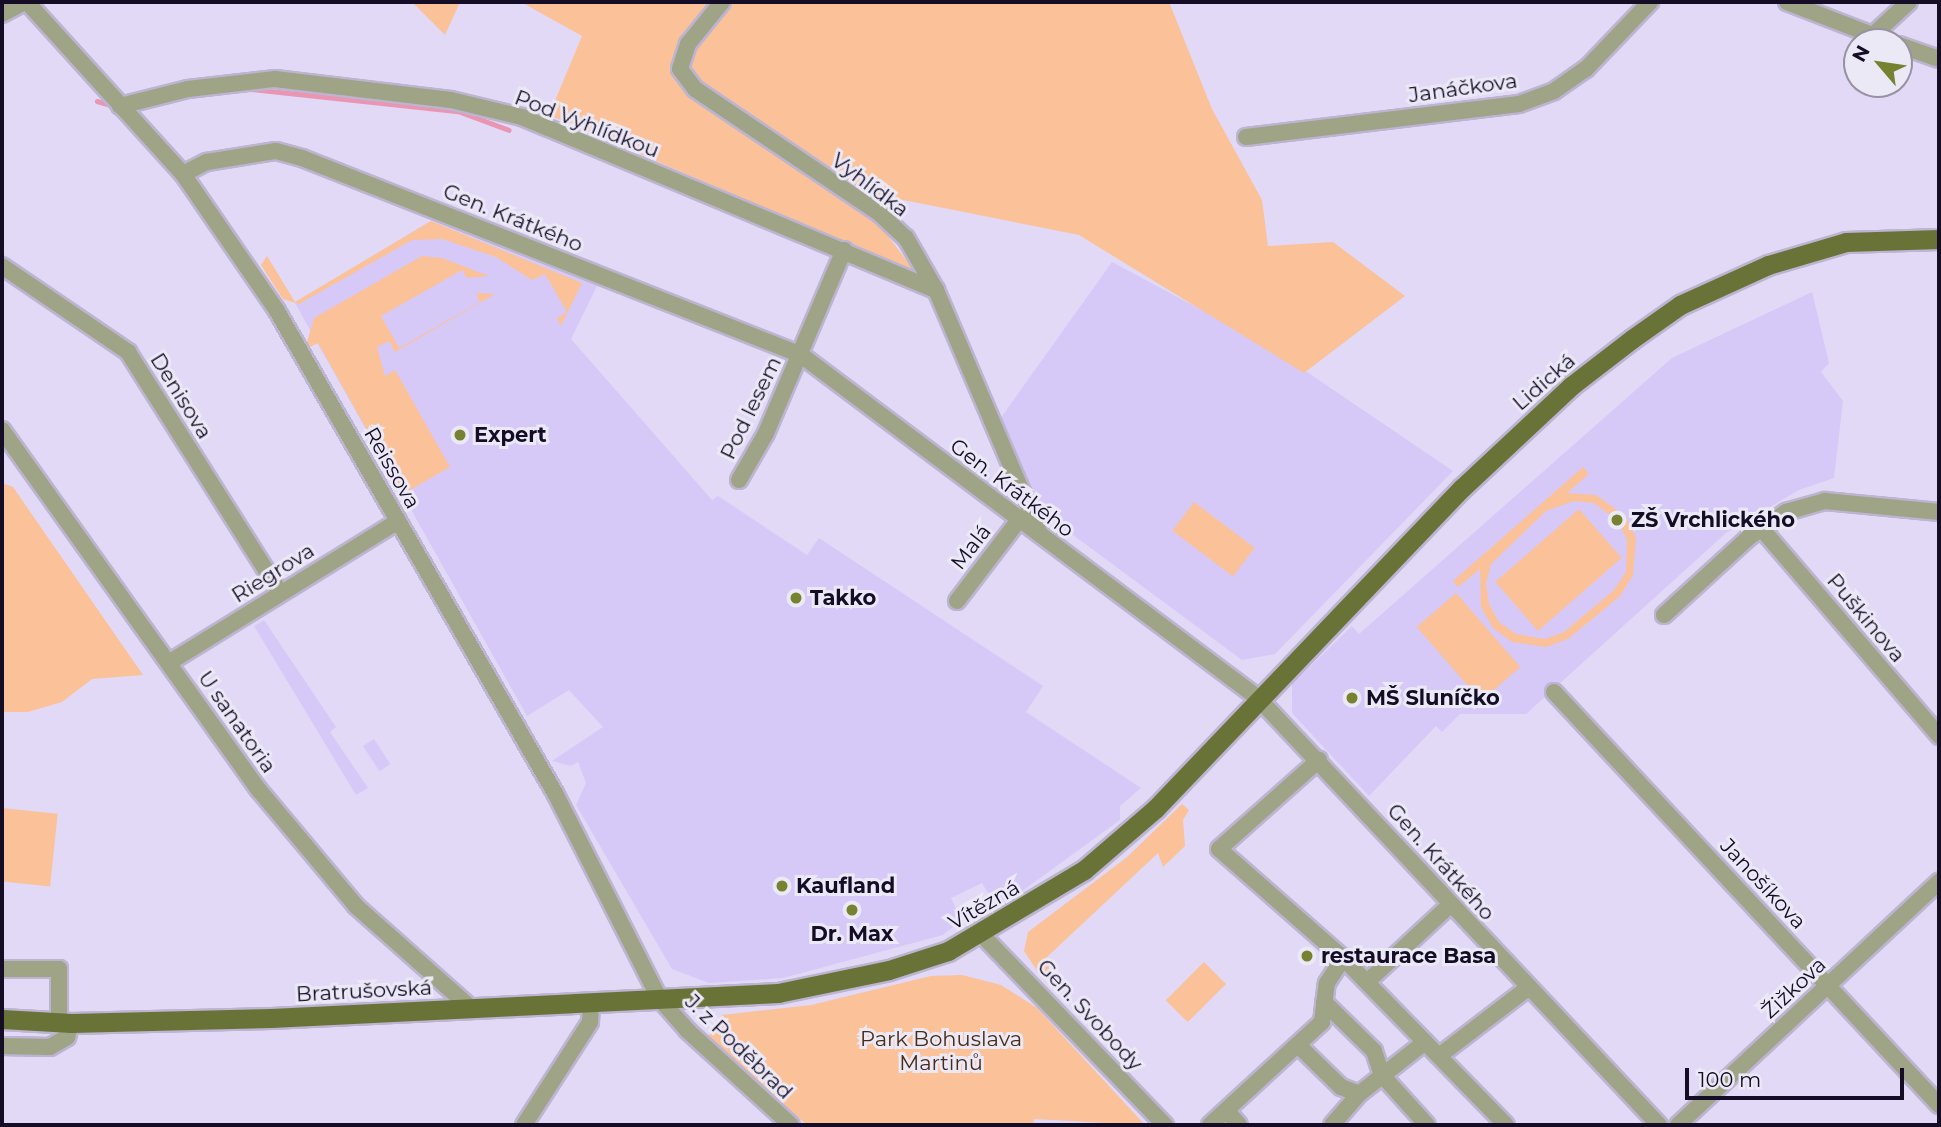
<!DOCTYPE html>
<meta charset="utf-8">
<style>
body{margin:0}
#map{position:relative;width:1941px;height:1127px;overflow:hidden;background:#e1d9f6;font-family:Montserrat,sans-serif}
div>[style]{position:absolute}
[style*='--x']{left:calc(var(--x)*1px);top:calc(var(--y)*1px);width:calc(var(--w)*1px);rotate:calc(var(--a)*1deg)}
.built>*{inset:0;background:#d6c9f8;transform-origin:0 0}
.green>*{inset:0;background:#fbc198;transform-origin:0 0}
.stream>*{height:4.5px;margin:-2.25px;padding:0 2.25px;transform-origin:2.25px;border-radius:2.25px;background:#e996b3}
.roads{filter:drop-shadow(2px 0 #bcb4d0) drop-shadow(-2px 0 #bcb4d0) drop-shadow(0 2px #bcb4d0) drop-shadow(0 -2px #bcb4d0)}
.minor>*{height:16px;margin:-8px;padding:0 8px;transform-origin:8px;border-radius:8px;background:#9ea485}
.major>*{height:19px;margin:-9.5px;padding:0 9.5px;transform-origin:9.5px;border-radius:9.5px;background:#697337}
.dots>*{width:19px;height:19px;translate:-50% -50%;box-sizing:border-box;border:4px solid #ece9f7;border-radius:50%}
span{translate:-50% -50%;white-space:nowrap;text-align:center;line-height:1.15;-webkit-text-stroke:6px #ece9f7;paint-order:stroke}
.street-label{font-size:21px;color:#150d25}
.poi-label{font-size:21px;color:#150d25;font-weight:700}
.left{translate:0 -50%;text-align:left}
.park-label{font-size:21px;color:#482c16}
.frame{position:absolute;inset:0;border:4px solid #150d25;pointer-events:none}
.north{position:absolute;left:1843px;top:28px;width:70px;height:70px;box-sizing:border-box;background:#ece9f7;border:2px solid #9691a3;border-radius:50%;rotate:299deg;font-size:19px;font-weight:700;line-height:28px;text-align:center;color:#150d25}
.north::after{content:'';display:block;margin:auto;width:24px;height:32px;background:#768230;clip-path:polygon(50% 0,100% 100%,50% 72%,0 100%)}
.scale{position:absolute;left:1685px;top:1068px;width:219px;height:32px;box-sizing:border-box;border:4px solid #150d25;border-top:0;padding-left:9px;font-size:21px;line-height:24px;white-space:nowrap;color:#150d25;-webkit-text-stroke:5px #ece9f7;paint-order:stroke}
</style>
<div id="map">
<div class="built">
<i style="clip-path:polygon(431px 221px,597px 286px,571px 339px,712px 500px,718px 496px,807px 555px,819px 538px,1043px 686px,1026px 712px,1141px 788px,1120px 806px,1120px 820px,1007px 902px,992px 900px,982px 883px,951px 898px,958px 913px,953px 927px,943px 935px,783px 978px,709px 983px,672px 969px,576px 805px,586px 783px,578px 762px,571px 766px,552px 761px,603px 727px,569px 690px,527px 716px,295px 303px)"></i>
<i style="clip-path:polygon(1112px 262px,1267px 345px,1453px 471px,1275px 654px,1242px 660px,1042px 512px,1000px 419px)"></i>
<i style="clip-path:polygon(1812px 292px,1829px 363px,1821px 372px,1843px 401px,1834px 478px,1799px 490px,1726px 533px,1526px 714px,1460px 714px,1442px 732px,1436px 726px,1369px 796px,1292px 713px,1292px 684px,1352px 626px,1359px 634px,1672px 358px)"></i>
<i style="clip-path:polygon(264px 620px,336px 727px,330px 732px,368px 788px,356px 795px,254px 626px)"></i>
<i style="left:374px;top:739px;width:30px;height:13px;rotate:57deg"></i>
</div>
<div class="green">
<i style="clip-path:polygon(412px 2px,460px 2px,445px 35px)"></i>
<i style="clip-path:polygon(521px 2px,1169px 2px,1212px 109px,1262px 200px,1268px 246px,1333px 242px,1405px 296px,1304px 373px,1079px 235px,853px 190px,916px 273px,549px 115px,582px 36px)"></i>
<i style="clip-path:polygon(431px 221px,582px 283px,561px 326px,557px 318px,567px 312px,545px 274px,532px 280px,496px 257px,442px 239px,412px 240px,299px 304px,283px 299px,261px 265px,267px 256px,295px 302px)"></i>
<i style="clip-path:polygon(422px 256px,442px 258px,489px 276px,467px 278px,462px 270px,381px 316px,399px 348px,480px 302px,476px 293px,495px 294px,395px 352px,389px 341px,377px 347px,385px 376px,395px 370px,450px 467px,403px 494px,318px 343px,310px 347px,307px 342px,314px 318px)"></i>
<i style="clip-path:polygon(evenodd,1583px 467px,1589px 474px,1567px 493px,1596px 495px,1625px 516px,1636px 538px,1633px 575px,1620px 596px,1568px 639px,1546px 647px,1512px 642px,1493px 628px,1481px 607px,1480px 569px,1458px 587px,1453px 581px,1583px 467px,1574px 501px,1594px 503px,1618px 521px,1627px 540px,1626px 572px,1614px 590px,1564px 632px,1545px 639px,1516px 634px,1499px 622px,1489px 604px,1486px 584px,1491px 564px,1546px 511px,1574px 501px)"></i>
<i style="clip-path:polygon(2px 483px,13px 487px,143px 675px,92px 679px,62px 702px,28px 712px,2px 712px)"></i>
<i style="left:1194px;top:502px;width:76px;height:36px;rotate:37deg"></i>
<i style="left:1579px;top:509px;width:65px;height:111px;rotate:49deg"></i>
<i style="left:1456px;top:593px;width:98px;height:52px;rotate:49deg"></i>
<i style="clip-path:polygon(1182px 804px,1189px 810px,1183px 820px,1185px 846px,1163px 867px,1158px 853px,1046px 958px,1050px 971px,1042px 978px,1024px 951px,1028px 932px,1126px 858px)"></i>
<i style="left:2px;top:808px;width:56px;height:73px;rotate:6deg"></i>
<i style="left:1204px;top:962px;width:31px;height:54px;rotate:45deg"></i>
<i style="clip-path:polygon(962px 975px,1001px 985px,1037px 1008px,1145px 1125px,1034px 1119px,1033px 1125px,807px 1125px,708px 1037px,722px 1015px,811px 1005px,931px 976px)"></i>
</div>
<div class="stream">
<i style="--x:251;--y:89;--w:208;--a:6.1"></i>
<i style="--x:458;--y:111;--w:54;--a:20.4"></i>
<i style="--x:97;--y:101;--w:18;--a:16"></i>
</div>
<div class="roads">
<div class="minor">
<i style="--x:27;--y:2;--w:232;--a:47.8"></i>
<i style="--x:183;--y:174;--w:166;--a:55.5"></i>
<i style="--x:277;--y:311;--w:556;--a:60.03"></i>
<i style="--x:555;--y:793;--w:230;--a:63.1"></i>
<i style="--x:659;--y:998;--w:44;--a:48.7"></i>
<i style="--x:688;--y:1031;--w:139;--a:42.4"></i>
<i style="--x:722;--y:2;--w:54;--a:129"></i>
<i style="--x:688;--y:44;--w:26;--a:108"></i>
<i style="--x:680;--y:69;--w:25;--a:53"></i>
<i style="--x:695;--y:89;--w:223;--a:34"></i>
<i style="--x:880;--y:214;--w:35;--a:43"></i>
<i style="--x:906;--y:238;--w:60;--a:60"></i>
<i style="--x:936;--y:290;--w:265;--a:66.9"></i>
<i style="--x:1787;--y:2;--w:110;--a:21.2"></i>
<i style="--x:2;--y:14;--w:26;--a:-28"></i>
<i style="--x:1872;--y:36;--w:50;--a:-42.6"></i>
<i style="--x:1899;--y:45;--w:42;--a:19.3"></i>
<i style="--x:120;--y:106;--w:70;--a:-14"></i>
<i style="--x:188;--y:89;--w:88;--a:-6.6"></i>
<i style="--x:275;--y:79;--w:177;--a:6.8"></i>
<i style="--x:451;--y:100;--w:73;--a:13.5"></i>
<i style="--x:522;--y:117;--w:449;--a:22.7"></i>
<i style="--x:1246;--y:137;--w:275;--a:-6.9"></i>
<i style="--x:1519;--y:104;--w:37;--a:-20"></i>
<i style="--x:1554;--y:91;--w:39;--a:-35"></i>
<i style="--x:1586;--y:69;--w:93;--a:-46.3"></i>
<i style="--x:183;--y:174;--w:27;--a:-27"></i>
<i style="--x:207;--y:162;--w:70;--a:-9.1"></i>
<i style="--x:276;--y:151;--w:27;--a:15"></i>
<i style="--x:302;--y:158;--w:536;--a:21.54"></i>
<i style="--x:801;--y:355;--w:571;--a:36.89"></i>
<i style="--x:1258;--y:698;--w:586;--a:46.8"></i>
<i style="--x:2;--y:266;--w:153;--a:34.3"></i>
<i style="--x:128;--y:352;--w:284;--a:57.7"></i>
<i style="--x:2;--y:430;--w:442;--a:54.5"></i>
<i style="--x:259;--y:790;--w:151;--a:50.1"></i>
<i style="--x:356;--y:906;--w:155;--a:41.6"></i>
<i style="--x:739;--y:480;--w:54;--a:-60.1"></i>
<i style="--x:766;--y:433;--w:199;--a:-66.9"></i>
<i style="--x:1761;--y:528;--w:274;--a:49.4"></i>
<i style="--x:957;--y:601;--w:102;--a:-52.6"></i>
<i style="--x:1664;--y:615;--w:115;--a:-42.5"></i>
<i style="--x:1749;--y:537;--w:45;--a:-34"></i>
<i style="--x:1786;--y:512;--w:41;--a:-15.8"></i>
<i style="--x:1825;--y:501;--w:115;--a:5.5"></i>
<i style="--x:170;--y:662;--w:268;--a:-31.7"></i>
<i style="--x:1554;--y:692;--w:565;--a:47.01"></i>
<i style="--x:982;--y:935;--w:264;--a:46.1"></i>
<i style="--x:1343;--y:958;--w:233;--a:45.7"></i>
<i style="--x:2;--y:969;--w:57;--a:0"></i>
<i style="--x:59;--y:969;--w:53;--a:90"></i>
<i style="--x:1367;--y:982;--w:113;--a:-42.9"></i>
<i style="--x:1324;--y:1002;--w:70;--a:44.4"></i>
<i style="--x:1374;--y:1051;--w:25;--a:72"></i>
<i style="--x:1382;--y:1075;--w:67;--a:48"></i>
<i style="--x:1298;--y:1045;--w:60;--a:44.3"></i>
<i style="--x:1341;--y:1087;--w:19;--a:21"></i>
<i style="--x:1359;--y:1094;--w:84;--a:-38.2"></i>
<i style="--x:2;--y:1046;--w:48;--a:1.2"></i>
<i style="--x:50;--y:1047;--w:20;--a:-30"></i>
<i style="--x:67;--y:1037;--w:15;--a:-74"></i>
<i style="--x:1439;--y:1056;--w:112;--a:-37.4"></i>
<i style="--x:1227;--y:1111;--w:18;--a:49"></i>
<i style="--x:524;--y:1125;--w:122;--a:-57.3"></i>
<i style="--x:590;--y:1022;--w:19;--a:-87"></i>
<i style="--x:1210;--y:1125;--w:152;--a:-42.6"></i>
<i style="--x:1322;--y:1022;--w:39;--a:-83"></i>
<i style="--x:1327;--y:983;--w:30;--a:-57"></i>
<i style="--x:1343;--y:958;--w:165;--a:-138.7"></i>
<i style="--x:1219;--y:849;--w:134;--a:-41.7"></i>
<i style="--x:1332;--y:1125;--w:41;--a:-48.9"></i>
<i style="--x:1678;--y:1125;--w:357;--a:-43"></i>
</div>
<div class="major">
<i style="--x:2;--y:1019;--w:69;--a:3.3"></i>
<i style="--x:71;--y:1023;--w:200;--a:-1.4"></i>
<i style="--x:271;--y:1018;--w:508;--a:-2.82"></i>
<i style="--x:778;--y:993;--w:113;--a:-11.7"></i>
<i style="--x:889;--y:970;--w:62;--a:-17.9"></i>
<i style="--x:948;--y:951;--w:158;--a:-30.8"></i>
<i style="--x:1084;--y:870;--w:94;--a:-40.7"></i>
<i style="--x:1155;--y:809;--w:444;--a:-46.3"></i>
<i style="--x:1462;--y:488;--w:149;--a:-43.1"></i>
<i style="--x:1571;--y:386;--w:77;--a:-37.6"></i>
<i style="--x:1632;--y:339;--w:59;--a:-35.3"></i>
<i style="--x:1680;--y:305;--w:97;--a:-24.4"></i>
<i style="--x:1768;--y:265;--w:81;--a:-16.4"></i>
<i style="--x:1846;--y:242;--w:93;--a:-1.8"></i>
</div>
</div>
<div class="dots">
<i style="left:460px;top:435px;background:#768230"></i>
<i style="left:1617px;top:520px;background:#768230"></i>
<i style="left:796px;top:598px;background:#768230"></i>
<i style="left:1352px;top:698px;background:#768230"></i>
<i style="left:782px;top:886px;background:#768230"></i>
<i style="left:852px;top:910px;background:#768230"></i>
<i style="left:1307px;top:956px;background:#768230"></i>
</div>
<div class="street-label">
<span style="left:1463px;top:88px;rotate:-8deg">Janáčkova</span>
<span style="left:587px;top:124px;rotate:21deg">Pod Vyhlídkou</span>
<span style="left:870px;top:185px;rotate:37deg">Vyhlídka</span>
<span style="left:513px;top:218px;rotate:22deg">Gen. Krátkého</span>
<span style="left:1544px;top:382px;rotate:-41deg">Lidická</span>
<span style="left:181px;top:396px;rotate:58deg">Denisova</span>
<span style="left:751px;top:408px;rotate:-64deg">Pod lesem</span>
<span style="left:392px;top:468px;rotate:60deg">Reissova</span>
<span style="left:1012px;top:488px;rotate:37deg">Gen. Krátkého</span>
<span style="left:971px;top:547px;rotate:-52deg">Malá</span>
<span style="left:273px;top:573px;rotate:-32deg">Riegrova</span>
<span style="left:1866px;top:618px;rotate:50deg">Puškinova</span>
<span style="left:237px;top:722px;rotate:55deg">U sanatoria</span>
<span style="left:1441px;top:862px;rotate:48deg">Gen. Krátkého</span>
<span style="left:1763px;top:884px;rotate:47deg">Janošíkova</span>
<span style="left:984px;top:905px;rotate:-30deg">Vítězná</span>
<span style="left:1794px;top:988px;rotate:-43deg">Žižkova</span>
<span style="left:364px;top:991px;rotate:-3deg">Bratrušovská</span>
<span style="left:1090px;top:1015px;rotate:47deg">Gen. Svobody</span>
<span style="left:739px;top:1047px;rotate:44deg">J. z Poděbrad</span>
</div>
<div class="poi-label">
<span class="left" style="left:474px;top:435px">Expert</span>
<span class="left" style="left:1631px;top:520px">ZŠ Vrchlického</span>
<span class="left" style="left:810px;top:598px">Takko</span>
<span class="left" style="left:1366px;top:698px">MŠ Sluníčko</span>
<span class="left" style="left:796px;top:886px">Kaufland</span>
<span style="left:852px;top:934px">Dr. Max</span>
<span class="left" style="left:1321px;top:956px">restaurace Basa</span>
</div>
<div class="park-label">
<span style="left:941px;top:1051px">Park Bohuslava<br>Martinů</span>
</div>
<div class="frame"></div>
<div class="north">N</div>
<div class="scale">100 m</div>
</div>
